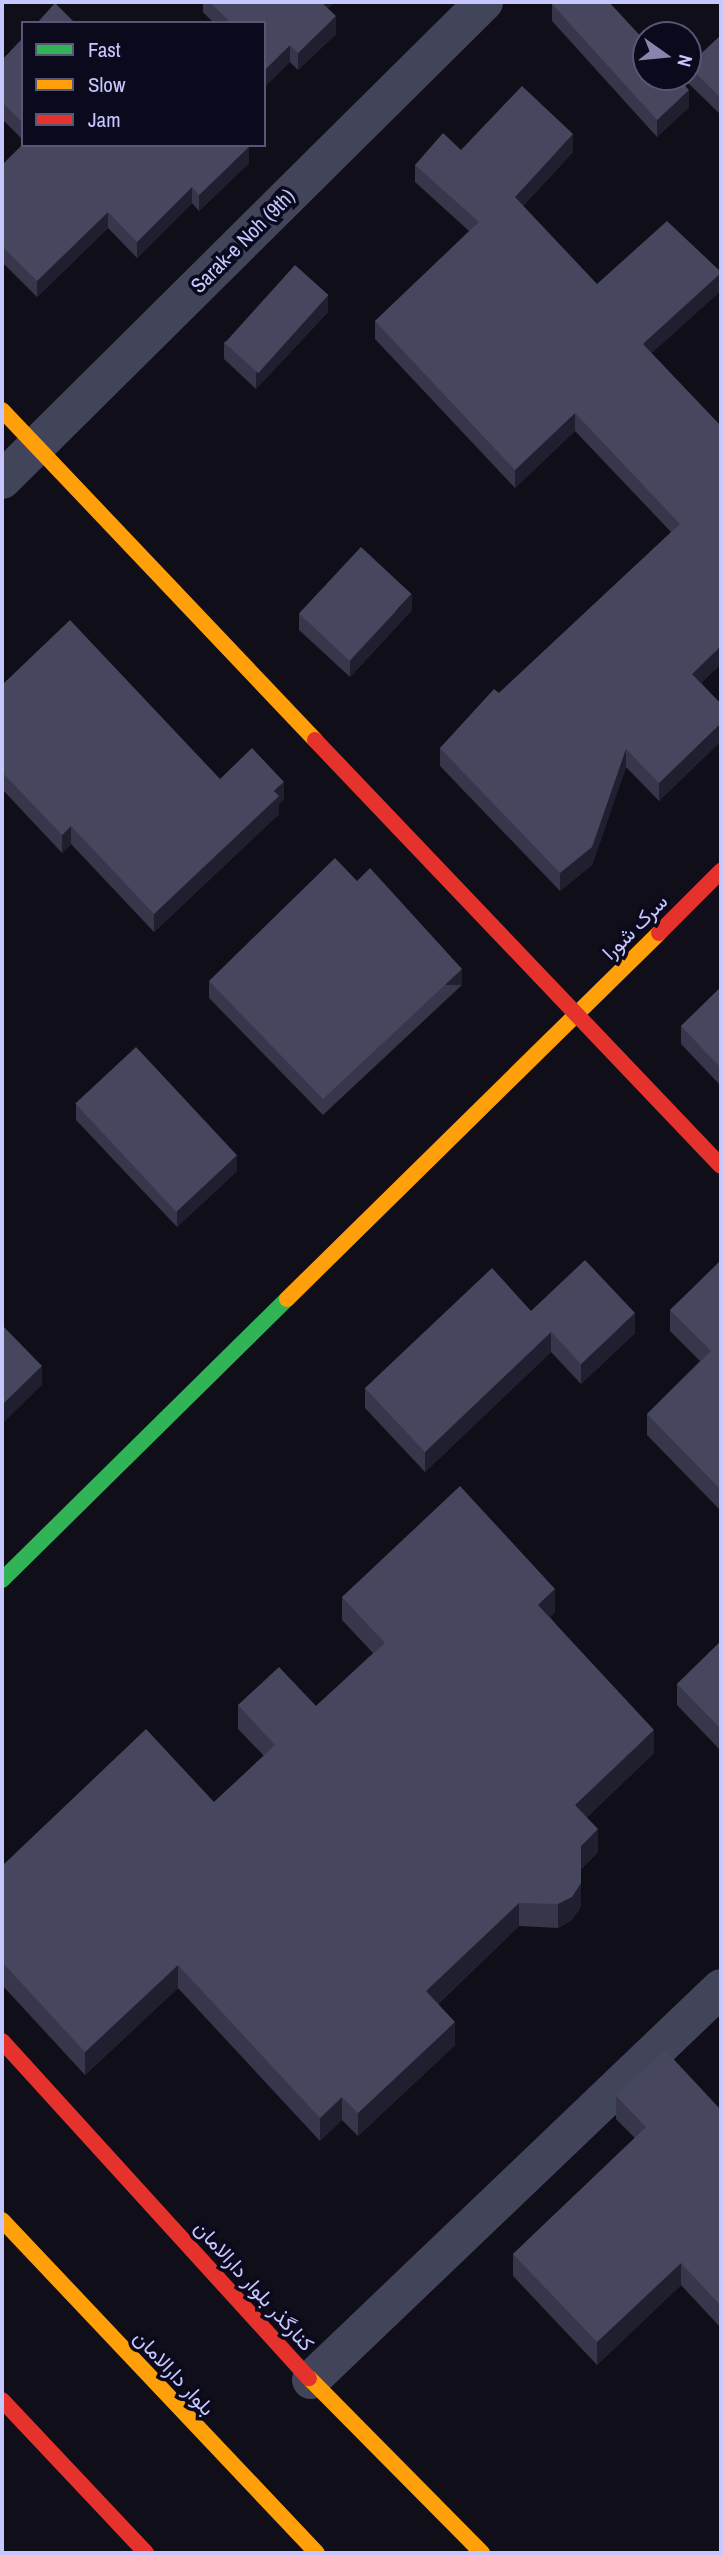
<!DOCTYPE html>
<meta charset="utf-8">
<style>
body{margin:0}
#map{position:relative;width:723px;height:2555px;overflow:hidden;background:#0f0e19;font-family:"Archivo Narrow",Vazirmatn,sans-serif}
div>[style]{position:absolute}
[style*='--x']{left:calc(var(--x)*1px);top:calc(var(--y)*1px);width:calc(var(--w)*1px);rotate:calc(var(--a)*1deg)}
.street>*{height:38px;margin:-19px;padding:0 19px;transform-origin:19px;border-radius:19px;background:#42445a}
.fast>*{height:16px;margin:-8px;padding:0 8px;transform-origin:8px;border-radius:8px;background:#30b455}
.slow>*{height:16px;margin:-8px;padding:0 8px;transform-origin:8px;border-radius:8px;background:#ff9f0a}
.jam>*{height:16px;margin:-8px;padding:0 8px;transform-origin:8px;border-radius:8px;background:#e5322d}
.wall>*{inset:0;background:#37364b}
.shaded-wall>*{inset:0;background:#201f2f;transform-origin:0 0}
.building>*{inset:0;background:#46465e;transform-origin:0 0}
span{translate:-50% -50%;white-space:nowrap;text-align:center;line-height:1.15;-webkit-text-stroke:7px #0b0a1d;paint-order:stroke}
.street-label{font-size:21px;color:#c6c7ff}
.frame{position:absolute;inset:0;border:4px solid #c6c7ff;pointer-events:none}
.legend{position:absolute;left:21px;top:21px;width:245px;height:126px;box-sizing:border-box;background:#0b0a1d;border:2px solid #565677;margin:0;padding:9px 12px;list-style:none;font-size:21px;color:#c6c7ff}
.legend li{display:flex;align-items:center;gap:14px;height:35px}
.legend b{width:35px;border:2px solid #565677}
.north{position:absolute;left:632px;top:21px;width:70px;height:70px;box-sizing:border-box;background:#0b0a1d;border:2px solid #565677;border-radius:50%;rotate:105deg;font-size:19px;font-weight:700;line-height:28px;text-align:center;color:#c6c7ff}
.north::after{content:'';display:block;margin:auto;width:24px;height:32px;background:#8686ae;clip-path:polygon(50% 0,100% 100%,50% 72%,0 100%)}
</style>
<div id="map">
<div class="street">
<i style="--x:2;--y:480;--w:679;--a:-44.76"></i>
<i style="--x:311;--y:2380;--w:567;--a:-43.71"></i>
</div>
<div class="fast">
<i style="--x:2;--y:1580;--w:400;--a:-44.6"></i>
</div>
<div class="slow">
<i style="--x:2;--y:410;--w:455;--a:46.5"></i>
<i style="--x:287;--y:1299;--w:522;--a:-44.53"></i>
<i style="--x:2;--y:2220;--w:458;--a:46.6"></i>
<i style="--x:309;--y:2378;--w:246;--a:45.3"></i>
</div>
<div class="jam">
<i style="--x:315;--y:740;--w:588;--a:46.38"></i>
<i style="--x:659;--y:933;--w:88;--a:-45"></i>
<i style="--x:2;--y:2041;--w:456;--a:47.7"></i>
<i style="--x:2;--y:2400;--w:210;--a:46.7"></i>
</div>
<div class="wall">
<i style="clip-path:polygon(203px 2px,335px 2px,328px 8px,336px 34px,298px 70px,290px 62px,264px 23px,214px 23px,203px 12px)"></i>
<i style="clip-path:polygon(552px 4px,689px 107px,657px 137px,552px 21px)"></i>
<i style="clip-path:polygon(721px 35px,721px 115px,688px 83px,688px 66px)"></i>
<i style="clip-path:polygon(23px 38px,23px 140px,2px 119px,2px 60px)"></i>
<i style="clip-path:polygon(461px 150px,573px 152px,523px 206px,652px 353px,721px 664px,701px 683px,721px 704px,721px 741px,659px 801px,626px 767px,592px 865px,560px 891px,440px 766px,440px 748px,671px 532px,575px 431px,515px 488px,375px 339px,375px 321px,469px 231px,415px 182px,415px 165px)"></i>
<i style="clip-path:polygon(249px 163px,199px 211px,192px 203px,137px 258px,108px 228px,37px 297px,2px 262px,2px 165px)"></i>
<i style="clip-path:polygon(328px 312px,256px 389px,224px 359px,224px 342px)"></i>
<i style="clip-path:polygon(412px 610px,350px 677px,299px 630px,299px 614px)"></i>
<i style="clip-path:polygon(2px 685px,220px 779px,284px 799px,279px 804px,279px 814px,154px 932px,71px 844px,62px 853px,2px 789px)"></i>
<i style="clip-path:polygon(209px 981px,462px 985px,323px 1115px,209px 998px)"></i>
<i style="clip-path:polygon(721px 987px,721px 1086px,681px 1044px,681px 1026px)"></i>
<i style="clip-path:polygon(76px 1104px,237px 1171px,177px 1227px,76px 1120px)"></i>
<i style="clip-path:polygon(721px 1264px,719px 1509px,647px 1435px,647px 1414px,700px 1361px,670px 1331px,670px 1310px)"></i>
<i style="clip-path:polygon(531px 1311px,635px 1333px,581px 1384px,551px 1352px,425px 1472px,365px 1408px,365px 1388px)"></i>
<i style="clip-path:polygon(342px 1597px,555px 1612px,550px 1617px,654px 1753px,587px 1817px,598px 1852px,581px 1869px,581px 1906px,572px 1920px,558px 1928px,519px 1926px,438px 2004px,455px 2045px,358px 2136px,342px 2120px,320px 2141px,178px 1988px,85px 2075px,2px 1985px,2px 1866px,214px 1802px,264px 1756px,238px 1729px,238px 1705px,316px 1706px,373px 1653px,342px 1620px)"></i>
<i style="clip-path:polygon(721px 1641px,721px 1751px,677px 1705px,677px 1684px)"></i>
<i style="clip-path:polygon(616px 2096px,721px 2110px,721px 2328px,681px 2285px,597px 2365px,513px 2276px,513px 2254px,635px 2138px,616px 2119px)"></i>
</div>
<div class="shaded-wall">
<i style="clip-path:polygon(319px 2px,335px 2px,319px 17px)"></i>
<i style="clip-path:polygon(336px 16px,336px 34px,298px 70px,298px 53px)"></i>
<i style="clip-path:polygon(290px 45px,290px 62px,264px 88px,264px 71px)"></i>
<i style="clip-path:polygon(689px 90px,689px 107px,657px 137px,657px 120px)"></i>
<i style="clip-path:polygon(573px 134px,573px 152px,515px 215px,515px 197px)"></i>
<i style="clip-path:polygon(249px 147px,249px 163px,199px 211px,199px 195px)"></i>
<i style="clip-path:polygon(192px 187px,192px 203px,137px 258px,137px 242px)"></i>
<i style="clip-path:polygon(108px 212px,108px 228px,37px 297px,37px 281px)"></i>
<i style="clip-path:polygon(721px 273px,721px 291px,643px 361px,643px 344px)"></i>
<i style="clip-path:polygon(328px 295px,328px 312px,256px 389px,256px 372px)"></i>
<i style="clip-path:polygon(575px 413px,575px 431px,515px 488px,515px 470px)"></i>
<i style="clip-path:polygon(412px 594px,412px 610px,350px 677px,350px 661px)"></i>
<i style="clip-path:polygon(721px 646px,721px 664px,692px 692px,692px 674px)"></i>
<i style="clip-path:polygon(721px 723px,721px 741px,659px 801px,659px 783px)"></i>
<i style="clip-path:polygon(626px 749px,626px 767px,592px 865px,560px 891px,560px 873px)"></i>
<i style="clip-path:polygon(284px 782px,284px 799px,279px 804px,279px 814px,154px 932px,154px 914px)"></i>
<i style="clip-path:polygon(71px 826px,71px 844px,62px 853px,62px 835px)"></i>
<i style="left:462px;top:969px;width:16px;height:190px;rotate:90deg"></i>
<i style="clip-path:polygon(237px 1155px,237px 1171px,177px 1227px,177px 1211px)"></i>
<i style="clip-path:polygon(635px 1313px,635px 1333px,581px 1384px,581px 1364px)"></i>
<i style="clip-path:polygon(551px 1332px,551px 1352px,425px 1472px,425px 1452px)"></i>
<i style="clip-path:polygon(42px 1366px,42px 1385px,2px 1424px,2px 1405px)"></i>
<i style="clip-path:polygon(721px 1486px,721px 1507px,719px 1509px,719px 1488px)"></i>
<i style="clip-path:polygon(555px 1589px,555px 1612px,538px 1628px,538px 1605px)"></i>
<i style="clip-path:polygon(654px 1730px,654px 1753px,575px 1828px,575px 1805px)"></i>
<i style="clip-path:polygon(598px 1829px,598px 1852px,581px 1869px,581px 1846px)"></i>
<i style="clip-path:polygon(581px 1883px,581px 1906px,572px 1920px,558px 1928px,558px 1904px)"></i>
<i style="clip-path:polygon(519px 1903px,519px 1926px,426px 2015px,426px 1991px)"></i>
<i style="clip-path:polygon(178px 1965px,178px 1988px,85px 2075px,85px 2052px)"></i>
<i style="clip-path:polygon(455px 2022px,455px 2045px,358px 2136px,358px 2113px)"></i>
<i style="clip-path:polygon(342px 2097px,342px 2120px,320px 2141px,320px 2118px)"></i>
<i style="clip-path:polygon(681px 2263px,681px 2285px,597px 2365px,597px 2342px)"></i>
</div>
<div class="building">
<i style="clip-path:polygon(210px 2px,321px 2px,336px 16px,298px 53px,290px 45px,264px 71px,264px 23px,226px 23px,229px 21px)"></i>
<i style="clip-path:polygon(555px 2px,609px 2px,646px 42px,646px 77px,677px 77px,689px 90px,657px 120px,552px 4px)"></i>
<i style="clip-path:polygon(55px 3px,75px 23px,37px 23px)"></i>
<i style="clip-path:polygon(721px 35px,721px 98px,688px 66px)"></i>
<i style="clip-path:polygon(23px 38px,23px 123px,2px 102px,2px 60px)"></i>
<i style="clip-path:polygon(522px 86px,573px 134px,515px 197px,597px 284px,667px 221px,721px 272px,721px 273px,643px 344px,721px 426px,721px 646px,692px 674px,721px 704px,721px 723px,659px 783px,626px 749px,592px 847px,560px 873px,440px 748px,494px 689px,499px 693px,680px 524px,575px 413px,515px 470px,375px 321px,479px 222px,415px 165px,443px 133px,461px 150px)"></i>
<i style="clip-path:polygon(23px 144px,23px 145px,247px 145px,249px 147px,199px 195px,192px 187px,137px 242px,108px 212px,37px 281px,2px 246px,2px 165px)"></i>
<i style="left:295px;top:265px;width:45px;height:105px;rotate:42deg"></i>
<i style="left:361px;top:547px;width:69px;height:91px;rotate:43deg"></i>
<i style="clip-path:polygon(70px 620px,220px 779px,252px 748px,284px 782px,274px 791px,279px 796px,154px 914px,71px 826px,62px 835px,2px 772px,2px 685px)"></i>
<i style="clip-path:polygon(335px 858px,357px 881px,370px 868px,462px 969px,323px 1099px,209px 981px)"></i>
<i style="clip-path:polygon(721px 987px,721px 1068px,681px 1026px)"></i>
<i style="left:136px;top:1047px;width:148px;height:83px;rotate:47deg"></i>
<i style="clip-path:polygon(585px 1260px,635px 1313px,581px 1364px,541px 1321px,551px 1332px,425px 1452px,365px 1388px,492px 1268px,531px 1311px)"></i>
<i style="clip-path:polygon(719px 1262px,721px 1264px,721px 1486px,719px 1488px,647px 1414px,711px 1351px,670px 1310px)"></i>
<i style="clip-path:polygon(2px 1325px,42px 1366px,2px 1405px)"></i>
<i style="clip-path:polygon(460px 1486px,555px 1589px,538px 1605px,654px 1730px,575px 1805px,598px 1829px,581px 1846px,581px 1883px,572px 1897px,558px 1904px,519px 1903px,426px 1991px,455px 2022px,358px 2113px,342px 2097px,320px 2118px,178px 1965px,85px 2052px,2px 1962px,2px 1866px,146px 1729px,214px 1802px,275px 1745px,238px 1705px,279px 1667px,316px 1706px,385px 1643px,342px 1597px)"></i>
<i style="clip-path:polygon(721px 1641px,721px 1729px,677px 1684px)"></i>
<i style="clip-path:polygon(665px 2050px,721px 2110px,721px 2306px,681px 2263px,597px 2342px,513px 2254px,646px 2127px,616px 2096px)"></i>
</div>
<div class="street-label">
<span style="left:243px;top:241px;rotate:-45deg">Sarak-e Noh (9th)</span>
<span style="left:635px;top:927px;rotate:-45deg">سرک شورا</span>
<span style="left:254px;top:2286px;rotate:48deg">کنارگذر بلوار دارالامان</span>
<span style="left:174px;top:2373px;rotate:47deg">بلوار دارالامان</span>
</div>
<div class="frame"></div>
<ul class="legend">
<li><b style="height:9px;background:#30b455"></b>Fast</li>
<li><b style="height:9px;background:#ff9f0a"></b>Slow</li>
<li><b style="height:9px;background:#e5322d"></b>Jam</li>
</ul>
<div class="north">N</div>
</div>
